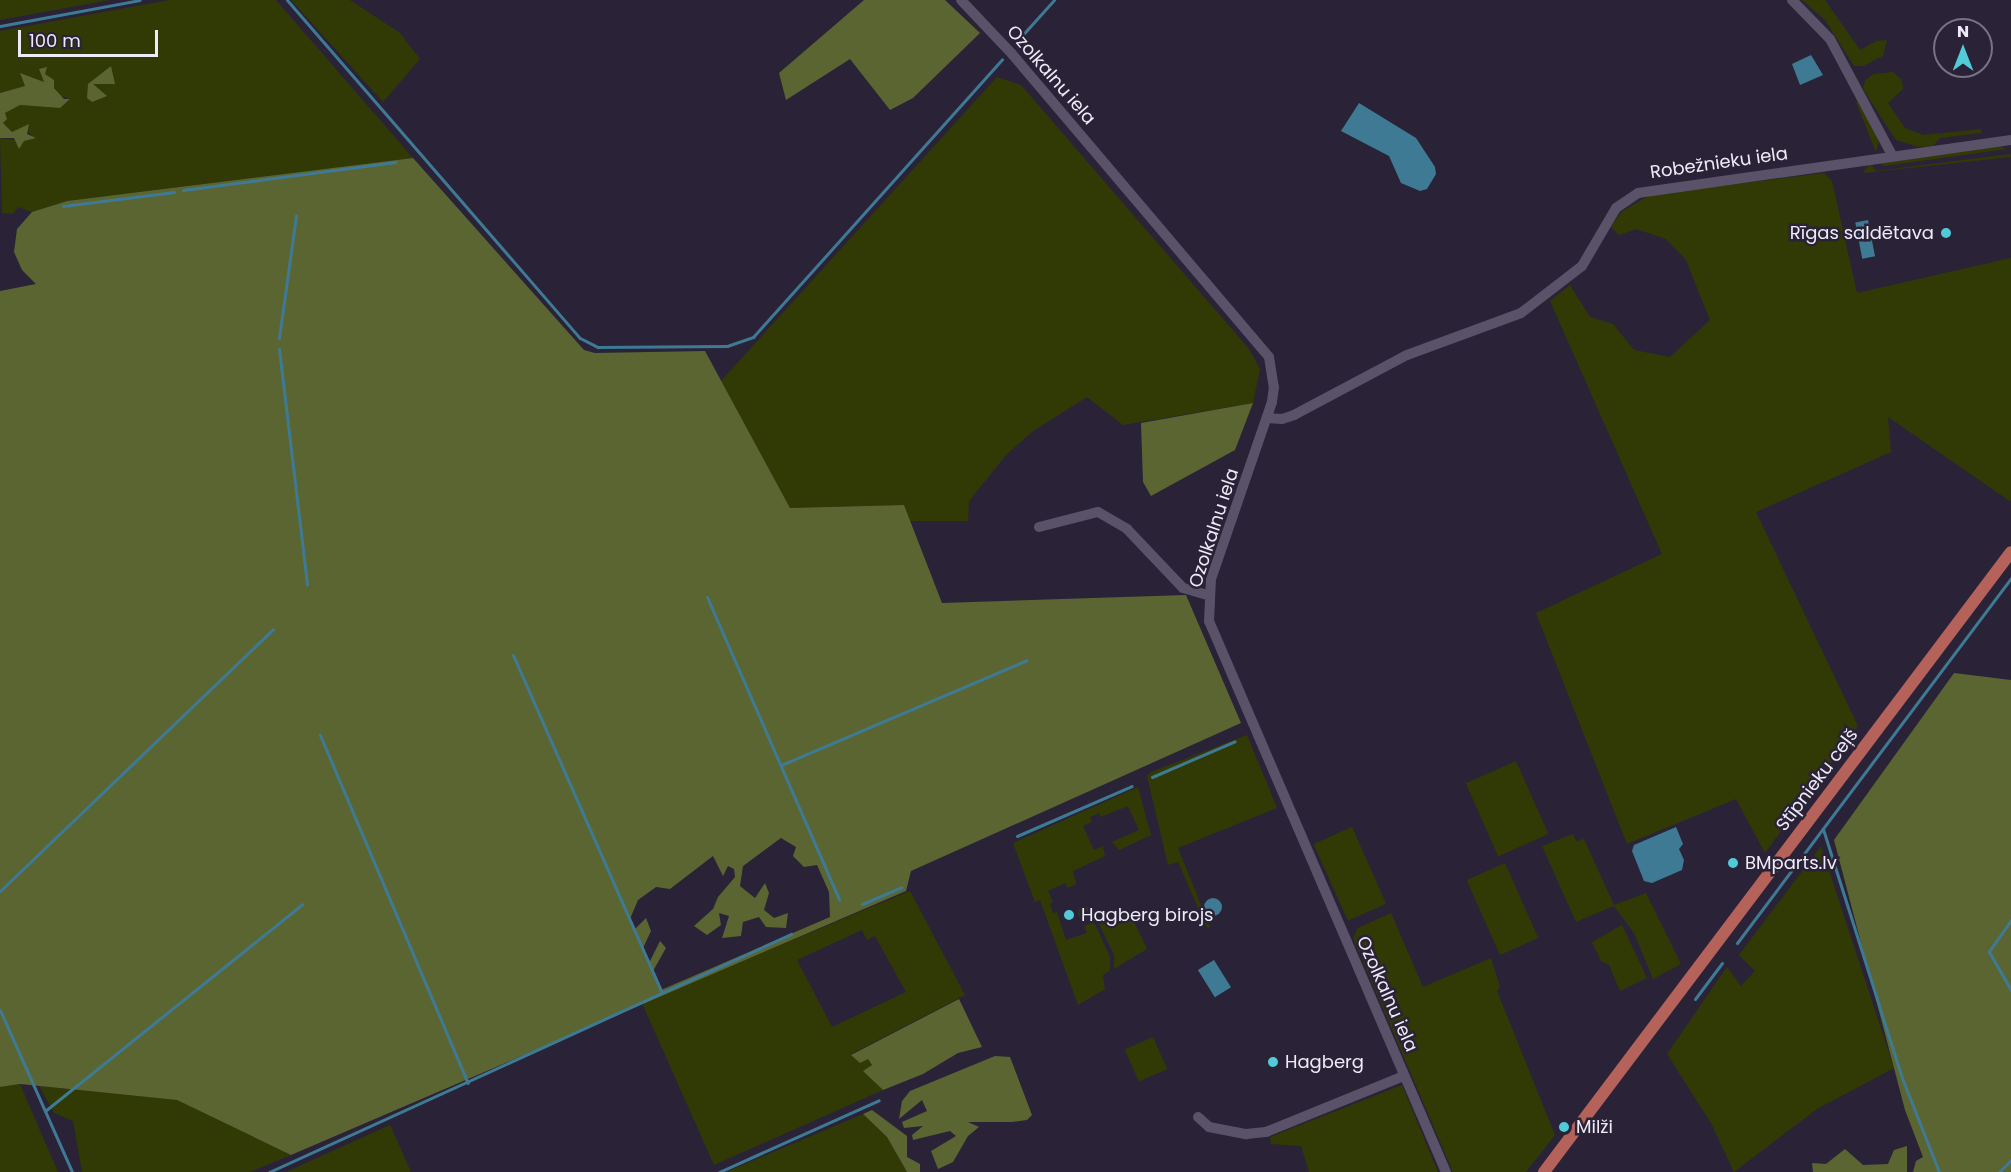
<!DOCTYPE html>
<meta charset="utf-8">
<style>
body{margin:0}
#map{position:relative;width:2011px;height:1172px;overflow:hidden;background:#2a2337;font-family:Poppins,sans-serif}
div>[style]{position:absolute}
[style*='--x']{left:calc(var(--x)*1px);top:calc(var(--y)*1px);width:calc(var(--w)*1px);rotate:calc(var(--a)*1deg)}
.green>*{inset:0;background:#313a05;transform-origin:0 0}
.round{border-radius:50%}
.forest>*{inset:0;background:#5a6532}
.water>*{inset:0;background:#3f7a95;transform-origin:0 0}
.stream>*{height:3px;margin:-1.5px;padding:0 1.5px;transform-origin:1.5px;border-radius:1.5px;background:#3f7a95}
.minor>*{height:10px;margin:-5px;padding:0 5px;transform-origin:5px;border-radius:5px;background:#595268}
.major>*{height:12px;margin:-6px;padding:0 6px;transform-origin:6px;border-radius:6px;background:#b5625a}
.dots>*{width:16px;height:16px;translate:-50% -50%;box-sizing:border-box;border:3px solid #2a2337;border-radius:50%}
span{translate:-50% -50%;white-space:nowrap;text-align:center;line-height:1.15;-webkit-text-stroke:5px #2a2337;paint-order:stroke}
.street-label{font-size:18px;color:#eeeaf7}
.poi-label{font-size:18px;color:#eeeaf7}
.right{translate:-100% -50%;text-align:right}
.left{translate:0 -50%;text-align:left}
.north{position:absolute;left:1933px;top:18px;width:60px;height:60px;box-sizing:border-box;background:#2a2337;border:2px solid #787384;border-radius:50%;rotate:0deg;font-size:16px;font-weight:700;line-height:24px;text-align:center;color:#eeeaf7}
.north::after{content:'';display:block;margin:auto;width:21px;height:27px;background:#52cbd8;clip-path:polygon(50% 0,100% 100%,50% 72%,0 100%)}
.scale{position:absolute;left:18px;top:30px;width:140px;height:27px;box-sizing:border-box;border:3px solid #eeeaf7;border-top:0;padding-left:8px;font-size:18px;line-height:21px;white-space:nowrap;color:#eeeaf7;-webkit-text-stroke:4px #2a2337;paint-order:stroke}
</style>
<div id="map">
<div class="green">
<i style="clip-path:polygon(0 0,110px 0,0 20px)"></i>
<i style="clip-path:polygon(169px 0,276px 0,413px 158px,67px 201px,32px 212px,18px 207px,13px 214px,2px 213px,0 138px,24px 141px,33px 136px,24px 129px,12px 132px,3px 123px,5px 113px,20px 105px,60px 108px,70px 99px,61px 96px,39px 69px,44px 83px,21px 74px,25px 86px,0 93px,0 31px)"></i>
<i style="clip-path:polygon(291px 0,350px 0,400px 33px,420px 59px,383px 102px)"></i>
<i style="clip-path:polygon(1802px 0,1825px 0,1860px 50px,1876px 41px,1887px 40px,1883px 56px,1863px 66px,1854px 66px,1825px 20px)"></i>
<i style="clip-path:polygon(1893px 72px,1902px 80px,1903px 89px,1888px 103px,1905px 128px,1923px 135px,1981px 129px,1981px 133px,1940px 138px,1933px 146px,1919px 147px,1896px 140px,1863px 89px,1865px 81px,1873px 74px)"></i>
<i style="clip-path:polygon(997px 77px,1021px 85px,1249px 349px,1260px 369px,1253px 403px,1123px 425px,1087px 397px,1032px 432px,1007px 454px,969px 501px,968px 521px,910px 521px,904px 505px,790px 508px,721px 381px)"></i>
<i style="clip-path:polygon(1860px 101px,1879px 141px,1876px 152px,1856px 102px)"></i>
<i style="clip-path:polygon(2000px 146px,2007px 149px,1885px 166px,1875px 162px)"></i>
<i style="clip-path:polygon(2010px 154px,2011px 157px,1863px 173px,1870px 163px,1876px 171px)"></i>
<i style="clip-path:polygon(1824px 173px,1832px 181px,1857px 293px,2011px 258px,2011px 502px,1888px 417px,1891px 452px,1756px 512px,1858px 726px,1765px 853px,1736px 799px,1627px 844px,1536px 613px,1662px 554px,1550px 301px,1570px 285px,1590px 317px,1613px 324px,1634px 350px,1670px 357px,1710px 320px,1686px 260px,1666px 239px,1636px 229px,1619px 235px,1611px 227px,1621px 212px,1650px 195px)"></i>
<i style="clip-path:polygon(1247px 735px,1277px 808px,1178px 848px,1210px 927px,1207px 928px,1178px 862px,1168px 865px,1147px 776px,1151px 772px)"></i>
<i style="left:1516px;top:761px;width:80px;height:55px;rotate:66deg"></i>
<i style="clip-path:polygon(1138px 787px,1151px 835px,1119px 850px,1112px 842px,1139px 830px,1128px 806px,1101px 817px,1099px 813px,1090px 817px,1092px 822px,1083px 826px,1094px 850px,1103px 846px,1105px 856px,1073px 871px,1076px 884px,1068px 888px,1065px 883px,1048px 891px,1053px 902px,1050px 904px,1053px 913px,1057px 912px,1066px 940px,1087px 933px,1084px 926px,1094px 922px,1110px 957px,1110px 971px,1103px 975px,1105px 989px,1078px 1005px,1040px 900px,1035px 902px,1013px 843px)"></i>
<i style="left:1352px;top:827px;width:84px;height:42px;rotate:66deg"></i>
<i style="clip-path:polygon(1573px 834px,1576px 841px,1584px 839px,1614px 905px,1646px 893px,1681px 964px,1653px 979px,1634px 933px,1614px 906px,1576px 922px,1542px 846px)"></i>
<i style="clip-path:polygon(1821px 846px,1894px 1068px,1817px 1109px,1734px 1172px,1712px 1125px,1667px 1054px,1727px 967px,1741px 986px,1755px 971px,1739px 955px)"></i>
<i style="left:1505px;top:863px;width:82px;height:42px;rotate:66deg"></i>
<i style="clip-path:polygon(evenodd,910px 891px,965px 995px,851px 1054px,867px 1058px,872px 1065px,864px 1071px,883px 1090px,714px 1165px,642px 1003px,910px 891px,862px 930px,867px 940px,875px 936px,906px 992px,832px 1027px,797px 960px,862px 930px)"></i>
<i class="round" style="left:1078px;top:906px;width:14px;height:14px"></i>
<i style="clip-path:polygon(1129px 911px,1147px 949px,1114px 969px,1114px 955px,1099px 924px)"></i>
<i style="clip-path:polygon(1391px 913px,1423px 987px,1491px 958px,1500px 987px,1497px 991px,1555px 1135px,1526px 1172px,1453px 1172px,1353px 938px,1358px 928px)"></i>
<i style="clip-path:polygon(1622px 925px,1647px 978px,1620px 991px,1609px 965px,1601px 961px,1592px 942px)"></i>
<i style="left:1153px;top:1037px;width:35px;height:31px;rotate:66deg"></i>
<i style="clip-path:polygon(20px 1084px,58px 1172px,0 1172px,0 1087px)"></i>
<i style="clip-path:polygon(1402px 1085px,1438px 1172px,1309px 1172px,1301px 1146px,1271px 1144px,1270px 1137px)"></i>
<i style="clip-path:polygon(39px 1086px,177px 1100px,291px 1155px,250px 1172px,82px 1172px,73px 1121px,54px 1113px)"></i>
<i style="clip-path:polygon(863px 1114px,887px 1137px,907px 1172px,726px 1172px)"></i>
<i style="clip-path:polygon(390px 1125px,411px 1172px,286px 1172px)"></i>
</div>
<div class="forest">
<i style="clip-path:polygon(864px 0,945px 0,980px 33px,913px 98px,890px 110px,850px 59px,786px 100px,779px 73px)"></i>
<i style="clip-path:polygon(111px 66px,115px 84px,93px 84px,107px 96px,92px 102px,87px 98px,88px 84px)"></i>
<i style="clip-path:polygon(47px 67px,45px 74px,54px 80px,54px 88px,64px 99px,70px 99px,60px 108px,20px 105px,5px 113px,7px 119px,3px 123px,12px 132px,29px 124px,27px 134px,36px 138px,24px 141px,19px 149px,14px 138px,0 138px,0 93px,25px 86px,20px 73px,44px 82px,39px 69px)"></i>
<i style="clip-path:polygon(evenodd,413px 158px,584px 350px,595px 353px,705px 351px,790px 508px,904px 505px,942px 603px,1186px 595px,1241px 723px,911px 871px,906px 891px,291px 1155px,177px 1100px,20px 1084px,0 1087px,0 291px,36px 284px,22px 270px,14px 252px,17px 229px,32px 212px,67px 201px,413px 158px,781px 838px,796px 847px,793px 856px,804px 867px,817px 865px,829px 892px,830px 917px,661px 990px,653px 971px,666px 948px,660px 941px,649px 963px,643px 948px,651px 931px,646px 918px,635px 929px,630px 919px,638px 900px,656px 887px,670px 889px,713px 856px,723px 876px,728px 866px,734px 869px,735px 877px,718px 897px,713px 909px,694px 926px,707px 935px,721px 925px,719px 913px,729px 916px,722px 938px,741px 936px,743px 922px,759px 917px,766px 927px,786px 928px,788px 913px,774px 918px,764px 910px,769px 893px,765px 883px,755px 898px,740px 886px,743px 866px,781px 838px)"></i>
<i style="clip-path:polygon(1253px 403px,1235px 450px,1151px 496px,1143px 482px,1141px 423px)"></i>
<i style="clip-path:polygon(1954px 673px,2011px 680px,2011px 1172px,1913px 1172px,1916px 1161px,1923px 1157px,1905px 1110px,1834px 840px)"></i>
<i style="clip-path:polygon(959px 999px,982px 1047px,958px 1053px,923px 1074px,883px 1090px,863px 1071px,872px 1065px,868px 1059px,860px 1063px,851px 1055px)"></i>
<i style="clip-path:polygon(995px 1056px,1010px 1057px,1032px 1115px,1027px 1120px,1011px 1122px,968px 1122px,979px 1127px,968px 1136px,953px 1162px,938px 1169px,931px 1151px,956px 1136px,950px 1131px,913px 1140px,912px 1135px,923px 1126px,904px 1128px,902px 1122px,927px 1111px,922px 1100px,899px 1119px,902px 1101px,910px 1091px)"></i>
<i style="clip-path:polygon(872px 1110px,907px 1136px,907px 1157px,920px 1164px,920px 1172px,907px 1172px,887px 1137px,863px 1114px)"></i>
<i style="clip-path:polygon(1907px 1146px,1907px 1172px,1813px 1172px,1812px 1163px,1826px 1164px,1845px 1149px,1863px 1165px,1888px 1164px,1894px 1150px)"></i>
</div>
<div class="water">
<i style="clip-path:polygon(1811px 55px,1823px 75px,1800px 85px,1792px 64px)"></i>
<i style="clip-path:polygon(1359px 103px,1416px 138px,1435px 167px,1436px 174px,1427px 189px,1420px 191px,1401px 183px,1389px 156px,1341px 131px)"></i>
<i style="left:1868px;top:220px;width:37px;height:13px;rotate:79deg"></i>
<i style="clip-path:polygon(1676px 827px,1683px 844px,1679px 849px,1684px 860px,1682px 870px,1652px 883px,1644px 881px,1632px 851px,1634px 845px)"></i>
<i class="round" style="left:1204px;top:898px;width:18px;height:18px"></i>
<i style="left:1214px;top:960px;width:32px;height:19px;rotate:58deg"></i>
</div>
<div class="stream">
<i style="--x:287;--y:0;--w:447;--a:49.1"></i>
<i style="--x:580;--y:338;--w:20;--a:27"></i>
<i style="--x:598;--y:347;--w:129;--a:-0.4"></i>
<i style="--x:727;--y:346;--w:28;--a:-19"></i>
<i style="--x:753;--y:337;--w:373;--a:-48.1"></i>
<i style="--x:0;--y:26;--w:142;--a:-10.5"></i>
<i style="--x:1018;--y:40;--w:54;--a:-48"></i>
<i style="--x:183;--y:190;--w:214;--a:-7.5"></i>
<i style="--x:63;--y:206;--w:112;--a:-7.2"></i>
<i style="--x:279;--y:338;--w:124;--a:-82.1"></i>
<i style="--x:279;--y:349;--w:237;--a:83.2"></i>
<i style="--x:707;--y:597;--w:330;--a:66.4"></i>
<i style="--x:513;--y:655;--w:367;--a:66.2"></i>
<i style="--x:320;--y:735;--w:378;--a:67"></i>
<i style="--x:781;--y:765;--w:267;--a:-23.1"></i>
<i style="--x:1152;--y:777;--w:90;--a:-23.4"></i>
<i style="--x:1823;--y:829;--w:261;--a:72.4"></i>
<i style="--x:1902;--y:1078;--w:101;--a:68.5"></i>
<i style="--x:1017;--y:836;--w:125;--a:-23.5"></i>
<i style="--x:0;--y:891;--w:378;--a:-43.8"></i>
<i style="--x:862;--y:904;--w:43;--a:-23"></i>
<i style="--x:2011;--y:920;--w:39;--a:125"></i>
<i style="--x:1989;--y:952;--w:44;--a:59.9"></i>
<i style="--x:1737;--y:943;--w:456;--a:-53.1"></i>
<i style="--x:1695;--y:999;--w:45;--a:-53.1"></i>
<i style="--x:0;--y:1010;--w:177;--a:66"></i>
<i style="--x:45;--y:1111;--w:330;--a:-38.8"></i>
<i style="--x:269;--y:1172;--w:574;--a:-24.51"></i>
<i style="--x:719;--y:1172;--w:175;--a:-24.2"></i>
<i style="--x:1999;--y:1172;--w:17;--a:-45"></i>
</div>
<div class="minor">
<i style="--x:961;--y:0;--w:74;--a:46.6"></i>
<i style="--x:1012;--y:54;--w:397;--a:49.7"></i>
<i style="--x:1269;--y:357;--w:30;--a:81"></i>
<i style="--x:1274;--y:387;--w:15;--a:98"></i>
<i style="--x:1272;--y:402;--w:187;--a:109"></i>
<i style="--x:1211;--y:579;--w:42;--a:92.7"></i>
<i style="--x:1209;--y:621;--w:600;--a:66.73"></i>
<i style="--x:1792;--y:0;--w:54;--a:45.7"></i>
<i style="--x:1830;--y:39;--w:132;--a:61.9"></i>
<i style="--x:1268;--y:418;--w:14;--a:4"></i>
<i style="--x:1282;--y:419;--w:13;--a:-18"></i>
<i style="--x:1294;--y:415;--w:128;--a:-28"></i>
<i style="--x:1407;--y:355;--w:121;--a:-20.2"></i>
<i style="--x:1521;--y:313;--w:77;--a:-37.6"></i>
<i style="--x:1582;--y:266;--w:67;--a:-59.6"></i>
<i style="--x:1616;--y:208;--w:27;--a:-34"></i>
<i style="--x:1638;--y:193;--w:377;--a:-8.1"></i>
<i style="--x:1039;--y:527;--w:61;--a:-14.3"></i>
<i style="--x:1098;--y:512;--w:34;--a:30"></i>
<i style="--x:1127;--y:529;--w:81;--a:46.5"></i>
<i style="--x:1183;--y:588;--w:26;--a:16"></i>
<i style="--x:1198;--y:1117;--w:15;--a:42"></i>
<i style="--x:1209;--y:1127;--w:38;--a:11"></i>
<i style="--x:1246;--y:1134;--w:20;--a:-6"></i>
<i style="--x:1266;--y:1132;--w:149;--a:-22.1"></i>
</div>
<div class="major">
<i style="--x:1544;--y:1172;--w:776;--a:-53.01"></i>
</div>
<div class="dots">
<i style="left:1946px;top:233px;background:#52cbd8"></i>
<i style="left:1733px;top:863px;background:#52cbd8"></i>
<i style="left:1069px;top:915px;background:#52cbd8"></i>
<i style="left:1273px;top:1062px;background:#52cbd8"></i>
<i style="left:1564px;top:1127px;background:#52cbd8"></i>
</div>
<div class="street-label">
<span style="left:1051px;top:75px;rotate:49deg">Ozolkalnu iela</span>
<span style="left:1719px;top:163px;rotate:-8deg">Robežnieku iela</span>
<span style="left:1214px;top:528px;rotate:-72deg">Ozolkalnu iela</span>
<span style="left:1817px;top:780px;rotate:-53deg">Stīpnieku ceļš</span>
<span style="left:1387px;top:994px;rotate:66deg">Ozolkalnu iela</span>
</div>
<div class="poi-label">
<span class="right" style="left:1934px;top:233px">Rīgas saldētava</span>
<span class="left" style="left:1745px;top:863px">BMparts.lv</span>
<span class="left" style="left:1081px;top:915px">Hagberg birojs</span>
<span class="left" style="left:1285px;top:1062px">Hagberg</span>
<span class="left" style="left:1576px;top:1127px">Milži</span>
</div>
<div class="north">N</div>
<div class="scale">100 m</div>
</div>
